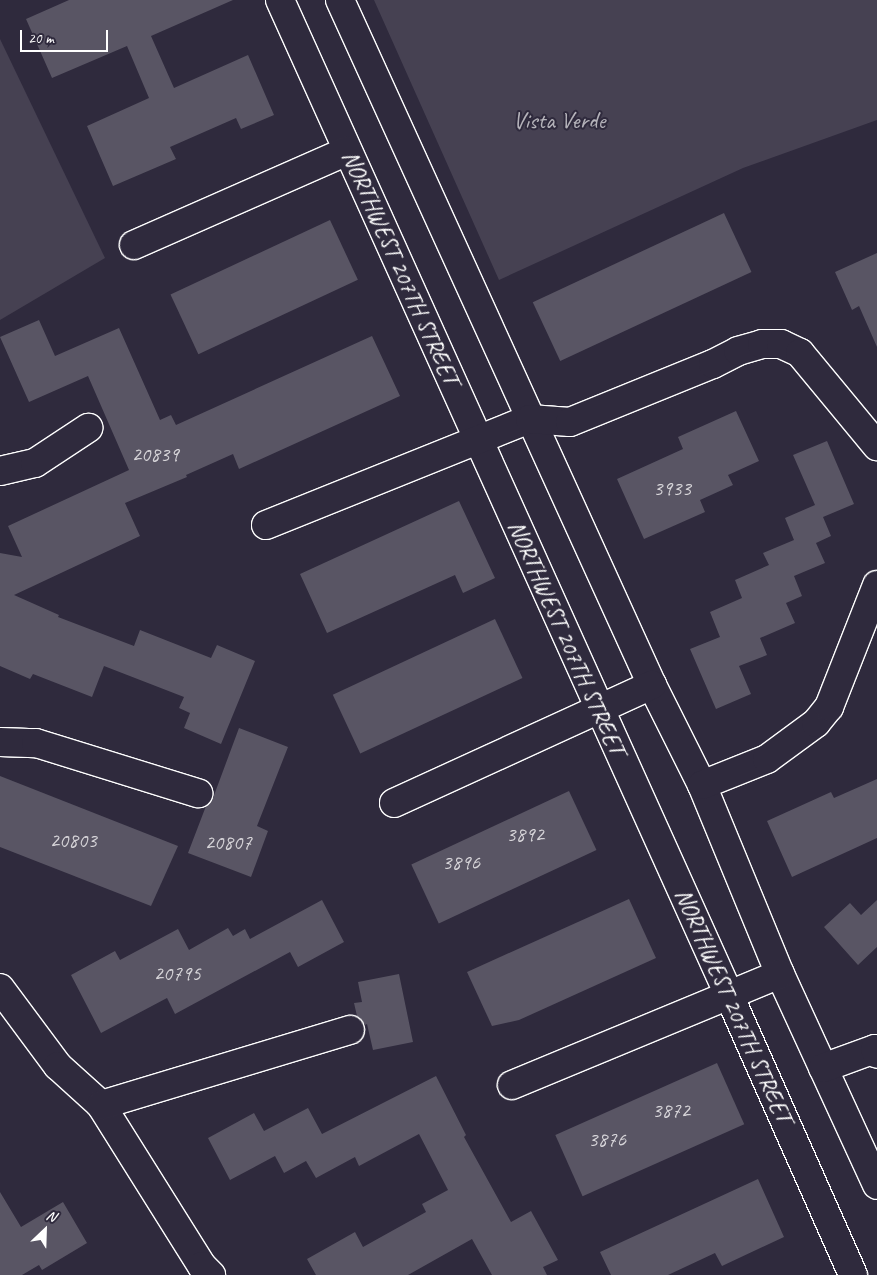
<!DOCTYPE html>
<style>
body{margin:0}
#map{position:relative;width:877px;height:1275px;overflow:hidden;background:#2f2a3d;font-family:Caveat,sans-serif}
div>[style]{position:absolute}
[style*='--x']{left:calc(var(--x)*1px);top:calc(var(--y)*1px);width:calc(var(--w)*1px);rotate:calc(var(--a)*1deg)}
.green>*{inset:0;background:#464152}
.building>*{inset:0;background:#595564;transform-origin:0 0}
.roads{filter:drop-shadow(1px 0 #fff) drop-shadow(-1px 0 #fff) drop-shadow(0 1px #fff) drop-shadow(0 -1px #fff)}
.minor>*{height:28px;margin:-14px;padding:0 14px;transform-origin:14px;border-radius:14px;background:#2f2a3d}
span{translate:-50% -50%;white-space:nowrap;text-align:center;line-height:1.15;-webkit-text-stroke:4px #2f2a3d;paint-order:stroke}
.number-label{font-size:21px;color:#d6d4d8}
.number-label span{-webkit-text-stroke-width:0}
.park-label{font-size:24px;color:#b5b3ba}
.street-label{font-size:24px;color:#fff}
.north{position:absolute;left:20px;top:1205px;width:50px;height:50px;-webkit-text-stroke:4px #2f2a3d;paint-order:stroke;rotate:24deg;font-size:14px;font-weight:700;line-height:20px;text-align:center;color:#fff}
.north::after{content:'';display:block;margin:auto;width:18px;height:22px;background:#fff;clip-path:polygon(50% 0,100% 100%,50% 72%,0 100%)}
.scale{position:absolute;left:20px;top:30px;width:88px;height:22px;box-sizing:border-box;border:2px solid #fff;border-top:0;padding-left:6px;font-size:15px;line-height:18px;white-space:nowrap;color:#fff;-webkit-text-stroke:4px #2f2a3d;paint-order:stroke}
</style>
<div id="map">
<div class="green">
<i style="clip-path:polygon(374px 0,877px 0,877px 120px,743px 168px,499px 280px)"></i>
<i style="clip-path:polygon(0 39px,105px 258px,0 320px)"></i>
</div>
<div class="building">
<i style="clip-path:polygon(69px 0,233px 0,151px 36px,174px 88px,248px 55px,274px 115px,241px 129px,236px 118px,170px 147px,176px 159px,113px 186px,87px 126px,149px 98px,127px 46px,52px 78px,26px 19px)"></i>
<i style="left:724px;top:213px;width:65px;height:211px;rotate:65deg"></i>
<i style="left:330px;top:220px;width:66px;height:176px;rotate:65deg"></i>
<i style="clip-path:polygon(877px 253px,877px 347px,859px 306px,852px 310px,835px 272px)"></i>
<i style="clip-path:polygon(39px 320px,55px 356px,119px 328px,160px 420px,171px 415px,176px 425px,372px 336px,400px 396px,239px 469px,233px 454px,186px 475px,187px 477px,125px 503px,140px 536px,14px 595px,59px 615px,58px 617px,134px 646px,140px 630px,211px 658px,217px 645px,255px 661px,221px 744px,184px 728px,190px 713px,179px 708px,184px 697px,104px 666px,92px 697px,33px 674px,30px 679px,0 666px,0 553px,22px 557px,8px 526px,129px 470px,88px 376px,29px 402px,0 337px)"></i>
<i style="clip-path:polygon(736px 411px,759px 461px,728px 475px,733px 485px,700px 500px,705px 512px,644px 539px,617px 479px,683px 449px,678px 437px)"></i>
<i style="clip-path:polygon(827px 441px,854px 504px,823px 517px,831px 536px,816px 543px,825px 563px,794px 576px,802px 596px,786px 603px,795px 623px,760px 638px,767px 655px,739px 666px,751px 694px,716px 709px,690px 649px,720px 637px,710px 612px,742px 598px,735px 580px,769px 565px,763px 553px,794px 540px,785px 518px,815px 505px,793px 455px)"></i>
<i style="clip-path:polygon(459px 501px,495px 578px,463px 593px,455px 575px,327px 633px,300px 574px)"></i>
<i style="left:495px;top:619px;width:65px;height:179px;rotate:65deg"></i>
<i style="clip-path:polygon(239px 728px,288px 747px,257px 826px,268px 831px,251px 877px,188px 853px,206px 806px,213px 798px)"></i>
<i style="clip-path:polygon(0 776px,178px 846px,151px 906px,0 847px)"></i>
<i style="clip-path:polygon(877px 779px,877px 838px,792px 877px,767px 821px,831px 792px,834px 798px)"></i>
<i style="left:569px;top:791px;width:65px;height:174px;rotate:65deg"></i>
<i style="clip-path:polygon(629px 899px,656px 958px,519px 1020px,492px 1026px,467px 972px)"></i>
<i style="clip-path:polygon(322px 900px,344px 942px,298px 967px,290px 952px,175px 1014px,167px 998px,101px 1033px,71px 975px,115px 951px,120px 960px,178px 929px,189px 950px,228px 928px,233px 936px,245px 929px,250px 939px)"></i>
<i style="clip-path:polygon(877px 900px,877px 947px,858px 965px,824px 927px,850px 903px,861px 915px)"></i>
<i style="clip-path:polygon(399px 974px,413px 1042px,373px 1050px,367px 1024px,365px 1025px,357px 1016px,354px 1003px,362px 1002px,358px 982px)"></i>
<i style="left:717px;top:1063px;width:67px;height:177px;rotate:66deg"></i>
<i style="clip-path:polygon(436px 1076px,466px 1135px,464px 1137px,511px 1222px,531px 1211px,558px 1260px,543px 1267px,547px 1275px,492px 1275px,472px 1239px,408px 1275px,316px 1275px,307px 1259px,355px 1232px,363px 1247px,426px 1212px,422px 1204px,448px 1190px,419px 1134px,359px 1166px,355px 1157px,316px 1178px,306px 1161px,284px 1173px,275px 1156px,230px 1180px,208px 1138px,254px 1113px,264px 1131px,308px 1108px,322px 1134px)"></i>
<i style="clip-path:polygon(758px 1179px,784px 1237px,722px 1266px,715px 1253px,668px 1275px,611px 1275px,600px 1252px)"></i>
<i style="clip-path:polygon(0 1192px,21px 1227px,63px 1202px,87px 1243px,42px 1270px,39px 1265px,22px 1275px,0 1275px)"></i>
</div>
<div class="roads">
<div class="minor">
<i style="--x:280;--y:0;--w:1092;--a:65.71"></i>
<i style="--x:729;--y:995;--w:306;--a:66.1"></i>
<i style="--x:340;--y:0;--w:753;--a:65.51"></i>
<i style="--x:652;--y:685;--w:112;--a:63.4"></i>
<i style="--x:702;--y:785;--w:204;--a:67.6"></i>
<i style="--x:780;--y:974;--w:232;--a:65.3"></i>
<i style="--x:134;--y:245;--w:233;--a:-23.8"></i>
<i style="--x:0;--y:471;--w:36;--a:-13"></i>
<i style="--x:35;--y:463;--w:64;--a:-33.4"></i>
<i style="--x:266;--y:525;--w:284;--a:-21.9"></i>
<i style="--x:530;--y:419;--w:40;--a:4.3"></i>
<i style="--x:570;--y:422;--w:154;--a:-22.1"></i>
<i style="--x:713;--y:364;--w:28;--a:-27"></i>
<i style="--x:738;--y:351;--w:25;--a:-16"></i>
<i style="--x:762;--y:344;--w:19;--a:0"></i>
<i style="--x:781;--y:344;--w:21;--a:25"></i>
<i style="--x:800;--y:353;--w:121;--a:50.4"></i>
<i style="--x:0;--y:742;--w:36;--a:2"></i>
<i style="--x:36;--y:743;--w:170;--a:17.2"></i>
<i style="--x:702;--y:785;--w:70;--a:-21.8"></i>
<i style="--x:767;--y:759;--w:61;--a:-36.3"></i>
<i style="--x:816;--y:723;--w:21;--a:-51"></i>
<i style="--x:829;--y:707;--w:131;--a:-68.5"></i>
<i style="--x:394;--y:803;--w:284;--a:-24.6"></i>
<i style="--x:0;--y:988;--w:97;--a:53.4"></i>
<i style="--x:58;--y:1066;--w:58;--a:42.2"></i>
<i style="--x:101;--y:1105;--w:190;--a:57.9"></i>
<i style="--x:202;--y:1266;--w:13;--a:45"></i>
<i style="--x:823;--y:1068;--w:55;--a:-20.1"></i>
<i style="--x:875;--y:1049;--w:5;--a:68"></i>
<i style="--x:512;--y:1085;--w:290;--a:-22.5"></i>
<i style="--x:101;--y:1105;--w:260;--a:-16.8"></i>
</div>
</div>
<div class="number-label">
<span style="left:155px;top:454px">20839</span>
<span style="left:672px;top:488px">3933</span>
<span style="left:525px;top:834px">3892</span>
<span style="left:73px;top:840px">20803</span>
<span style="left:228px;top:842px">20807</span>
<span style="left:461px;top:862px">3896</span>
<span style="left:177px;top:973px">20795</span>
<span style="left:671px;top:1110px">3872</span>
<span style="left:607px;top:1139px">3876</span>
</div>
<div class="park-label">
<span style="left:559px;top:121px">Vista Verde</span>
</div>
<div class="street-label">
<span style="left:400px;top:268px;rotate:66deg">NORTHWEST 207TH STREET</span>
<span style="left:566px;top:638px;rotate:66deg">NORTHWEST 207TH STREET</span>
<span style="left:733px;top:1006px;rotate:66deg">NORTHWEST 207TH STREET</span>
</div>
<div class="north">N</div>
<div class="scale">20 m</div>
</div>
